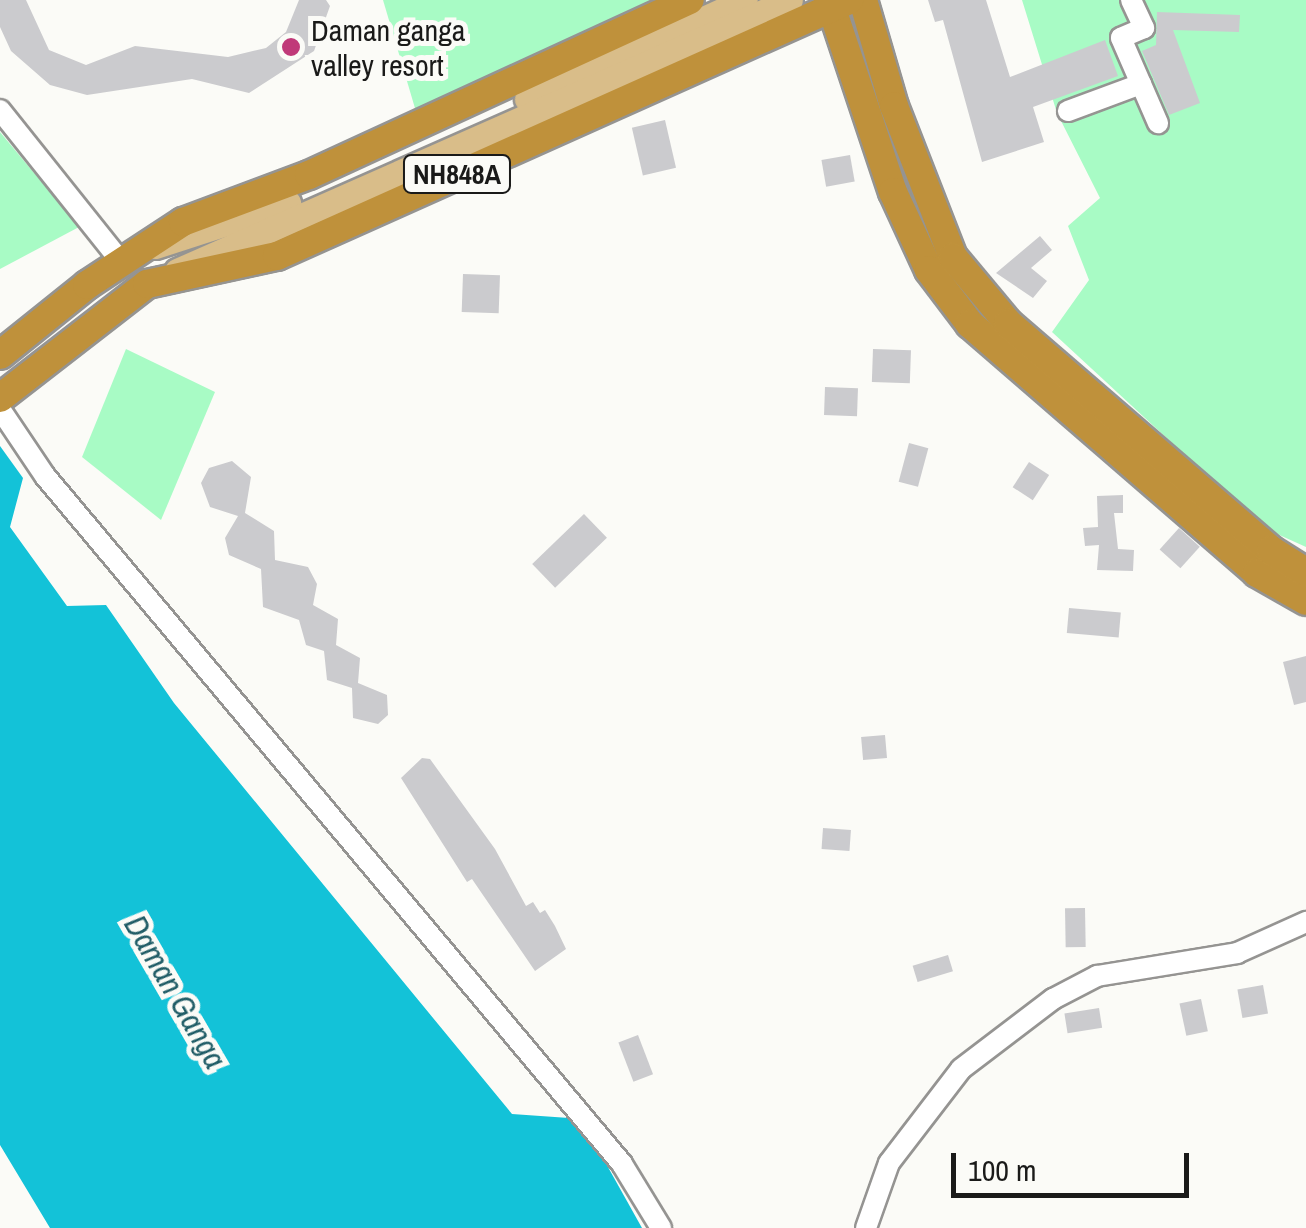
<!DOCTYPE html>
<style>
body{margin:0}
#map{position:relative;width:1306px;height:1228px;overflow:hidden;background:#fbfbf7;font-family:"Archivo Narrow",sans-serif}
div>[style]{position:absolute}
[style*='--x']{left:calc(var(--x)*1px);top:calc(var(--y)*1px);width:calc(var(--w)*1px);rotate:calc(var(--a)*1deg)}
.green>*{inset:0;background:#a8fbc5}
.water>*{inset:0;background:#13c2d8}
.building>*{inset:0;background:#cbcbce;transform-origin:0 0}
.roads{filter:drop-shadow(2px 0 #959492) drop-shadow(-2px 0 #959492) drop-shadow(0 2px #959492) drop-shadow(0 -2px #959492)}
.minor>*{height:20px;margin:-10px;padding:0 10px;transform-origin:10px;border-radius:10px;background:#fff}
.major>*{height:25px;margin:-12.5px;padding:0 12.5px;transform-origin:12.5px;border-radius:12.5px;background:#d9bd89}
.highway>*{height:28px;margin:-14px;padding:0 14px;transform-origin:14px;border-radius:14px;background:#bf913b}
.dots>*{width:28px;height:28px;translate:-50% -50%;box-sizing:border-box;border:5px solid #fbfbf7;border-radius:50%}
span{translate:-50% -50%;white-space:nowrap;text-align:center;line-height:1.15;-webkit-text-stroke:10px #fbfbf7;paint-order:stroke}
.shield-label span{padding:2px 8px;background:#fbfbf7;border:2px solid;border-radius:8px;-webkit-text-stroke-width:0}
.shield-label{font-size:28px;color:#1a1a19;font-weight:700}
.poi-label{font-size:30px;color:#1a1a19}
.left{translate:0 -50%;text-align:left}
.water-label{font-size:32px;color:#205c66;font-style:italic}
.scale{position:absolute;left:951px;top:1153px;width:238px;height:45px;box-sizing:border-box;border:5px solid #1a1a19;border-top:0;padding-left:12px;font-size:30px;line-height:35px;white-space:nowrap;color:#1a1a19;-webkit-text-stroke:8px #fbfbf7;paint-order:stroke}
</style>
<div id="map">
<div class="green">
<i style="clip-path:polygon(383px 0,664px 0,417px 115px)"></i>
<i style="clip-path:polygon(1022px 0,1306px 0,1306px 547px,1264px 528px,1052px 332px,1089px 280px,1068px 226px,1100px 198px,1057px 113px)"></i>
<i style="clip-path:polygon(0 132px,79px 227px,0 269px)"></i>
<i style="clip-path:polygon(126px 349px,215px 392px,161px 520px,82px 457px)"></i>
</div>
<div class="water">
<i style="clip-path:polygon(0 446px,23px 478px,10px 527px,67px 606px,106px 605px,174px 703px,512px 1114px,569px 1118px,604px 1160px,642px 1228px,50px 1228px,0 1145px)"></i>
</div>
<div class="building">
<i style="clip-path:polygon(0 0,26px 0,49px 50px,86px 65px,135px 46px,228px 57px,266px 48px,286px 32px,299px 0,326px 0,330px 6px,314px 51px,249px 93px,192px 79px,87px 95px,50px 85px,11px 51px,0 27px)"></i>
<i style="clip-path:polygon(928px 0,986px 0,1010px 77px,1105px 40px,1118px 76px,1033px 107px,1044px 142px,982px 162px,943px 20px,935px 22px)"></i>
<i style="clip-path:polygon(1157px 12px,1240px 15px,1239px 32px,1173px 30px,1200px 103px,1169px 115px,1142px 51px,1156px 45px)"></i>
<i style="left:665px;top:120px;width:49px;height:34px;rotate:77deg"></i>
<i style="left:850px;top:155px;width:27px;height:29px;rotate:80deg"></i>
<i style="clip-path:polygon(1040px 236px,1052px 250px,1031px 268px,1047px 281px,1033px 298px,996px 273px)"></i>
<i style="left:463px;top:274px;width:37px;height:38px;rotate:2deg"></i>
<i style="left:873px;top:349px;width:38px;height:33px;rotate:2deg"></i>
<i style="left:825px;top:387px;width:33px;height:28px;rotate:2deg"></i>
<i style="left:909px;top:443px;width:20px;height:40px;rotate:15deg"></i>
<i style="clip-path:polygon(232px 461px,251px 477px,245px 513px,274px 531px,275px 560px,308px 567px,317px 584px,313px 605px,338px 619px,336px 645px,360px 658px,358px 683px,387px 695px,388px 715px,378px 724px,353px 718px,352px 688px,327px 680px,324px 651px,306px 645px,299px 620px,263px 607px,261px 569px,229px 555px,225px 538px,238px 516px,210px 507px,201px 483px,209px 468px)"></i>
<i style="left:1029px;top:462px;width:24px;height:30px;rotate:33deg"></i>
<i style="clip-path:polygon(1123px 495px,1123px 513px,1114px 513px,1118px 549px,1134px 550px,1133px 571px,1097px 570px,1099px 545px,1085px 546px,1083px 528px,1098px 527px,1097px 496px)"></i>
<i style="left:584px;top:514px;width:33px;height:72px;rotate:46deg"></i>
<i style="left:1179px;top:528px;width:28px;height:29px;rotate:42deg"></i>
<i style="left:1069px;top:608px;width:52px;height:25px;rotate:5deg"></i>
<i style="clip-path:polygon(1306px 656px,1306px 702px,1294px 705px,1283px 662px)"></i>
<i style="left:885px;top:735px;width:23px;height:24px;rotate:85deg"></i>
<i style="clip-path:polygon(422px 758px,430px 759px,495px 849px,526px 906px,533px 902px,540px 913px,545px 910px,555px 926px,566px 949px,535px 971px,472px 879px,467px 882px,401px 778px)"></i>
<i style="left:823px;top:828px;width:28px;height:21px;rotate:4deg"></i>
<i style="left:1085px;top:908px;width:39px;height:20px;rotate:89deg"></i>
<i style="left:948px;top:955px;width:17px;height:37px;rotate:73deg"></i>
<i style="left:1263px;top:985px;width:29px;height:26px;rotate:80deg"></i>
<i style="left:1201px;top:999px;width:33px;height:22px;rotate:78deg"></i>
<i style="left:1099px;top:1008px;width:20px;height:35px;rotate:81deg"></i>
<i style="left:638px;top:1035px;width:42px;height:21px;rotate:69deg"></i>
</div>
<div class="roads">
<div class="minor">
<i style="--x:1131;--y:0;--w:31;--a:65"></i>
<i style="--x:1144;--y:28;--w:25;--a:157"></i>
<i style="--x:1121;--y:38;--w:93;--a:66.5"></i>
<i style="--x:0;--y:110;--w:196;--a:51.4"></i>
<i style="--x:1068;--y:111;--w:78;--a:-20.3"></i>
<i style="--x:0;--y:409;--w:81;--a:56.1"></i>
<i style="--x:45;--y:476;--w:898;--a:50.01"></i>
<i style="--x:622;--y:1164;--w:75;--a:58.6"></i>
<i style="--x:866;--y:1228;--w:69;--a:-70.5"></i>
<i style="--x:889;--y:1163;--w:118;--a:-52.5"></i>
<i style="--x:961;--y:1069;--w:116;--a:-37.3"></i>
<i style="--x:1053;--y:999;--w:50;--a:-27.6"></i>
<i style="--x:1097;--y:976;--w:142;--a:-9.3"></i>
<i style="--x:1237;--y:953;--w:76;--a:-24.2"></i>
</div>
<div class="major">
<i style="--x:527;--y:99;--w:239;--a:-24.4"></i>
<i style="--x:155;--y:246;--w:140;--a:-17.9"></i>
<i style="--x:177;--y:271;--w:670;--a:-23.85"></i>
</div>
<div class="highway">
<i style="--x:829;--y:0;--w:202;--a:71.6"></i>
<i style="--x:893;--y:192;--w:86;--a:65.2"></i>
<i style="--x:929;--y:270;--w:68;--a:52.8"></i>
<i style="--x:970;--y:324;--w:380;--a:40.9"></i>
<i style="--x:1257;--y:573;--w:56;--a:29.7"></i>
<i style="--x:863;--y:0;--w:110;--a:73.7"></i>
<i style="--x:894;--y:106;--w:162;--a:68.7"></i>
<i style="--x:953;--y:257;--w:86;--a:50.2"></i>
<i style="--x:1008;--y:323;--w:347;--a:40.8"></i>
<i style="--x:1271;--y:550;--w:41;--a:32.2"></i>
<i style="--x:0;--y:355;--w:112;--a:-38.8"></i>
<i style="--x:87;--y:285;--w:115;--a:-33.3"></i>
<i style="--x:183;--y:222;--w:134;--a:-20.5"></i>
<i style="--x:309;--y:175;--w:419;--a:-24.7"></i>
<i style="--x:0;--y:398;--w:186;--a:-37.8"></i>
<i style="--x:147;--y:284;--w:133;--a:-12.2"></i>
<i style="--x:277;--y:256;--w:627;--a:-24.11"></i>
</div>
</div>
<div class="dots">
<i style="left:291px;top:47px;background:#c03979"></i>
</div>
<div class="shield-label">
<span style="left:457px;top:174px">NH848A</span>
</div>
<div class="poi-label">
<span class="left" style="left:311px;top:47px">Daman ganga<br>valley resort</span>
</div>
<div class="water-label">
<span style="left:175px;top:992px;rotate:60deg">Daman Ganga</span>
</div>
<div class="scale">100 m</div>
</div>
